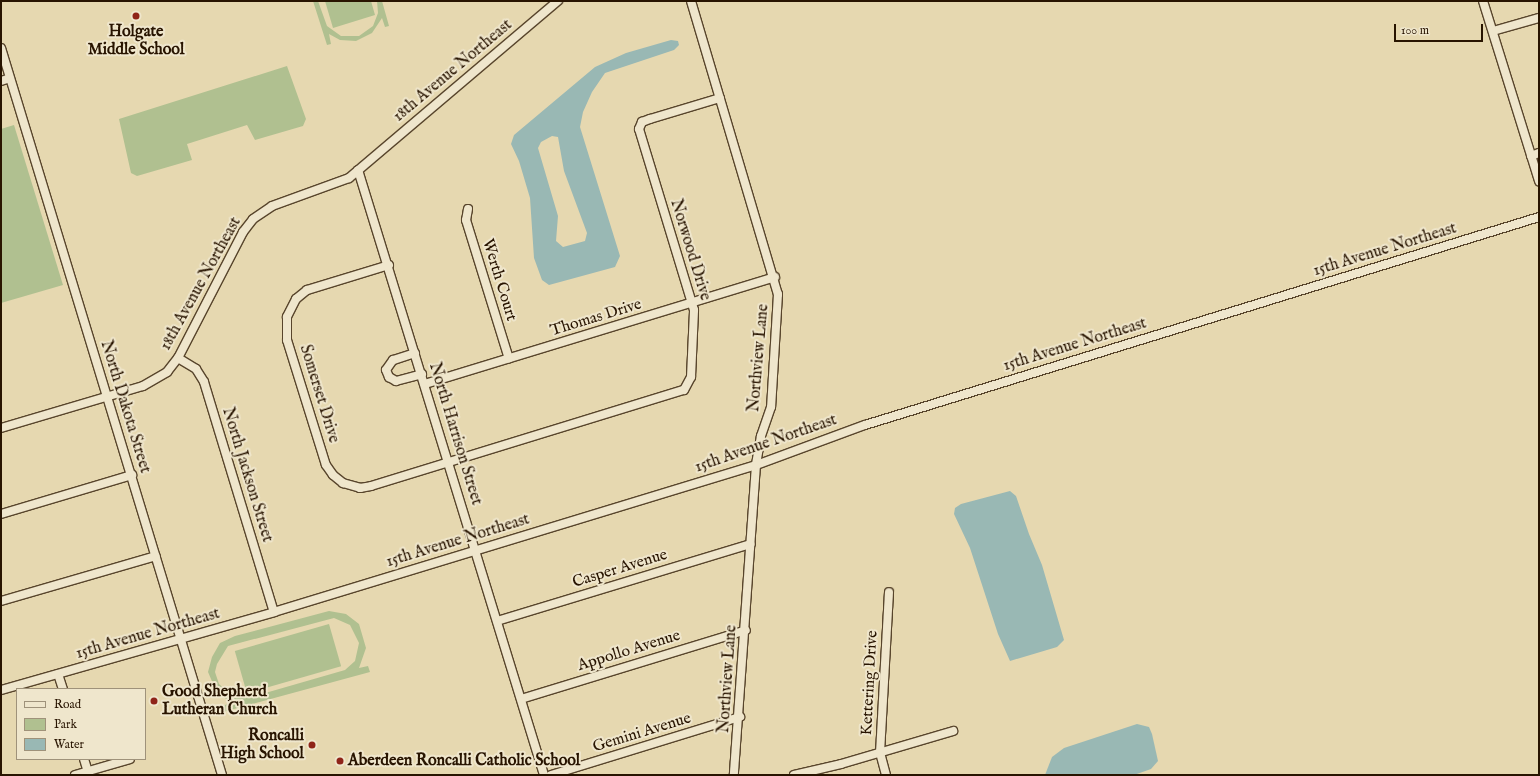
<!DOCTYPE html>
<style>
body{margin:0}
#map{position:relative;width:1540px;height:776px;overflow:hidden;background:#e6d8b0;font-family:"IM FELL English",serif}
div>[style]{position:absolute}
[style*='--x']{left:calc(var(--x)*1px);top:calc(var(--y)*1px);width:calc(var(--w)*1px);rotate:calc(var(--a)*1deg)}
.green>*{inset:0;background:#b0c090;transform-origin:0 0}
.water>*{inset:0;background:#99b8b4}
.roads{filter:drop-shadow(1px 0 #58452c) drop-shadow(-1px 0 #58452c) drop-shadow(0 1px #58452c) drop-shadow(0 -1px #58452c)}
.minor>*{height:8px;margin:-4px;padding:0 4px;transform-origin:4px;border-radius:4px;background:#efe6cc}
.dots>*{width:11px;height:11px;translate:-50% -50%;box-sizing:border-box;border:2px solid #efe6cc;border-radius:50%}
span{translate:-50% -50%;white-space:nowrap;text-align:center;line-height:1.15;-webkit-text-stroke:4px #efe6cc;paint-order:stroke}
.poi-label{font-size:16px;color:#281400;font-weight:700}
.left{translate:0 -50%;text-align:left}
.right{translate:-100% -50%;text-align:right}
.street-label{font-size:16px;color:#281400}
.frame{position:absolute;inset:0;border:2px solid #281400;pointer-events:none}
.legend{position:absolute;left:16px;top:688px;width:130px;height:72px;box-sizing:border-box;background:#efe6cc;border:1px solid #9f927a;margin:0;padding:5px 7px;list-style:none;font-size:12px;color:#281400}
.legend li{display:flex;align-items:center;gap:8px;height:20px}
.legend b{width:20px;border:1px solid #9f927a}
.scale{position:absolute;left:1394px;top:24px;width:89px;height:18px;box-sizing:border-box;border:2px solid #281400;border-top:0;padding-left:5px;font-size:12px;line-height:14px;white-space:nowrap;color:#281400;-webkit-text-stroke:3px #efe6cc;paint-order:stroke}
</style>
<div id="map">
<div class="green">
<i style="clip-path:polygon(313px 1px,318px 1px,327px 26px,341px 36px,359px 36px,373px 26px,378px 13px,377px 1px,382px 1px,389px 26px,385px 27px,382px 18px,372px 33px,356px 41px,340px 40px,329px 34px,331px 44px,327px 45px)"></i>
<i style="clip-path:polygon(325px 1px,371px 1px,375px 15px,333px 28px)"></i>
<i style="clip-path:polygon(287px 66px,306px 119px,303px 126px,255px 140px,247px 125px,187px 144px,192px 160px,137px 176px,131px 173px,119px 119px)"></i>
<i style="clip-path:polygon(14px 125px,63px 285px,1px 303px,1px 129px)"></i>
<i style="clip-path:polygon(evenodd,329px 611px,346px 614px,359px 624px,366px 648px,359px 668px,368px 666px,370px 672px,223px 712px,221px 706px,232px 703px,217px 693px,208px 672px,212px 657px,220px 643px,235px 636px,329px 611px,334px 618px,350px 625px,359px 643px,355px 661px,345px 670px,248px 698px,231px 695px,219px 684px,215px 672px,217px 664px,228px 646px,334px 618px)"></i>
<i style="left:329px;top:624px;width:44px;height:98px;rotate:74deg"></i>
</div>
<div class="water">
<i style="clip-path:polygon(evenodd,671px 40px,678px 41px,679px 45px,674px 50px,605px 73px,592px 92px,583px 112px,580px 127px,620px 256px,615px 267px,549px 285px,542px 280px,534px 258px,530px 198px,519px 161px,511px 144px,514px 135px,595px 67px,626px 53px,671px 40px,552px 136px,558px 137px,564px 171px,587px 233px,585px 241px,563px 247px,556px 241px,558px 216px,538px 148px,541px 142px,552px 136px)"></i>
<i style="clip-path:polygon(1010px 491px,1016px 496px,1029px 534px,1042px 565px,1064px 640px,1057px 647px,1010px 661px,998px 634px,970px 548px,954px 514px,955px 508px,961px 504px)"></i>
<i style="clip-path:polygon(1137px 724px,1149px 727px,1152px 734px,1158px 761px,1151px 769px,1134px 775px,1045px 775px,1052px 757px,1064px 748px)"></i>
</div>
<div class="roads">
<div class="minor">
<i style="--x:691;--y:1;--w:306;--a:73.5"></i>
<i style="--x:778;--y:294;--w:113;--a:93.5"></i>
<i style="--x:771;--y:407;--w:31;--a:109"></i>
<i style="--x:761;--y:436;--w:29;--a:100"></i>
<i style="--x:756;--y:465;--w:311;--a:94.1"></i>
<i style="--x:1483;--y:1;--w:189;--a:72.7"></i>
<i style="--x:1493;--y:31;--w:48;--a:-15.8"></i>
<i style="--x:1;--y:48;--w:760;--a:73.09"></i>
<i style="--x:1;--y:81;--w:9;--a:-18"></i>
<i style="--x:1531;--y:156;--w:9;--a:-21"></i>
<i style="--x:358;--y:170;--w:633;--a:72.91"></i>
<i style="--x:468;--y:209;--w:11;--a:100"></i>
<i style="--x:466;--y:220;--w:145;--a:72.8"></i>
<i style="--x:389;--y:265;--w:86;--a:163"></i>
<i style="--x:307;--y:290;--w:14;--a:141"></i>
<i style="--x:296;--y:299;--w:20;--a:117"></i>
<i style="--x:287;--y:317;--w:23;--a:90"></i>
<i style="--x:287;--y:340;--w:131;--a:72.7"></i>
<i style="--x:326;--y:465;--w:12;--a:55"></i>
<i style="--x:333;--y:475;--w:13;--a:39"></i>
<i style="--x:343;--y:483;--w:18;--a:16"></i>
<i style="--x:360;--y:488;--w:11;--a:-10"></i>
<i style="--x:371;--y:486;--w:327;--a:-17.1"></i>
<i style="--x:684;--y:390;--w:15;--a:-62"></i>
<i style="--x:691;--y:377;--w:67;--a:-87.4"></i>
<i style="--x:694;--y:310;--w:189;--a:-106.9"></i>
<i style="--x:639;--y:129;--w:8;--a:-67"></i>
<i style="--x:642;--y:122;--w:9;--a:-21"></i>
<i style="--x:650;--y:119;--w:73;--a:-16.7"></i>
<i style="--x:415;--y:353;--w:23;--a:162"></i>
<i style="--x:393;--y:360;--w:12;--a:125"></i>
<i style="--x:386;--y:370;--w:8;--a:67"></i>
<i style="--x:389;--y:377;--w:8;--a:30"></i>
<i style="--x:396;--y:381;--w:27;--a:-15"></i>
<i style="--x:178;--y:358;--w:21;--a:31"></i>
<i style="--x:196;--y:369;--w:15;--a:58"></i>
<i style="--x:204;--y:382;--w:240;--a:73.1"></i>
<i style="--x:425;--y:384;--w:366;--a:-17"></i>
<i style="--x:1;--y:428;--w:148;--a:-16.5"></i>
<i style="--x:143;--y:386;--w:28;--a:-30"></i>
<i style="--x:167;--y:372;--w:18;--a:-52"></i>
<i style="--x:178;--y:358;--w:142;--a:-62.7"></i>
<i style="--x:243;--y:232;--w:16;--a:-52"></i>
<i style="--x:253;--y:219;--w:23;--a:-34"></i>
<i style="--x:272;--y:206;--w:82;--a:-20"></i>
<i style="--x:349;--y:178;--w:274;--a:-40.3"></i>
<i style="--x:1;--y:514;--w:137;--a:-16.6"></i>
<i style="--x:1;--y:601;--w:161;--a:-16.2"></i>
<i style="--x:497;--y:621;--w:265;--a:-16.9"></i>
<i style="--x:58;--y:674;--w:16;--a:72"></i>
<i style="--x:1;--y:690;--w:284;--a:-15.9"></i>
<i style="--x:274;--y:612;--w:504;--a:-16.96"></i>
<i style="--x:756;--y:465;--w:116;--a:-20.2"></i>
<i style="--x:865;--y:425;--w:705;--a:-17.15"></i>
<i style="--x:521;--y:699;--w:235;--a:-17"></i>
<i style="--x:84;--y:759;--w:17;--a:73"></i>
<i style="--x:75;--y:775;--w:57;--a:-16.2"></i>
<i style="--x:551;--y:775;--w:198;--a:-17.1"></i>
<i style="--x:794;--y:775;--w:48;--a:-13.2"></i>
<i style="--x:841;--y:764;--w:117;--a:-16.4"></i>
<i style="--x:886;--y:775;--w:23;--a:-105"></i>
<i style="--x:880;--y:753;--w:161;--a:-86.8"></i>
</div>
</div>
<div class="dots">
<i style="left:136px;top:16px;background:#8f2418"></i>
<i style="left:154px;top:701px;background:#8f2418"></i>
<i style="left:312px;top:745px;background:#8f2418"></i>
<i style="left:340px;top:761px;background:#8f2418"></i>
</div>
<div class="poi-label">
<span style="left:136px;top:41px">Holgate<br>Middle School</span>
<span class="left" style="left:162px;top:701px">Good Shepherd<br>Lutheran Church</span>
<span class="right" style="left:304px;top:745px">Roncalli<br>High School</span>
<span class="left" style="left:348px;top:761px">Aberdeen Roncalli Catholic School</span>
</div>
<div class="street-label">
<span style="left:453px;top:71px;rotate:-40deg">18th Avenue Northeast</span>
<span style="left:690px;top:250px;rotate:73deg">Norwood Drive</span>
<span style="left:1385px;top:250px;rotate:-17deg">15th Avenue Northeast</span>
<span style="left:499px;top:280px;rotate:73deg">Werth Court</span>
<span style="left:201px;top:284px;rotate:-61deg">18th Avenue Northeast</span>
<span style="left:596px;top:318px;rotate:-17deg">Thomas Drive</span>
<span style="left:1075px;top:345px;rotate:-17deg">15th Avenue Northeast</span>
<span style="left:759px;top:358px;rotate:-85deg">Northview Lane</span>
<span style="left:319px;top:394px;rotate:73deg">Somerset Drive</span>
<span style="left:125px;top:407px;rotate:73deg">North Dakota Street</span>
<span style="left:455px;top:434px;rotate:73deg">North Harrison Street</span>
<span style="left:766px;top:444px;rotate:-19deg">15th Avenue Northeast</span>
<span style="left:247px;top:475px;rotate:73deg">North Jackson Street</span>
<span style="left:458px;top:541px;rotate:-17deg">15th Avenue Northeast</span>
<span style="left:620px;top:569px;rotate:-17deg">Casper Avenue</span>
<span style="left:148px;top:634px;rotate:-16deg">15th Avenue Northeast</span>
<span style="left:629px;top:651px;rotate:-17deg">Appollo Avenue</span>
<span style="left:728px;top:679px;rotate:-86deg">Northview Lane</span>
<span style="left:870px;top:683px;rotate:-87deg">Kettering Drive</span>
<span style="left:642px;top:733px;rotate:-17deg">Gemini Avenue</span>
</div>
<div class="frame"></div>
<ul class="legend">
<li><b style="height:5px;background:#efe6cc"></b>Road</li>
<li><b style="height:11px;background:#b0c090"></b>Park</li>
<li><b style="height:11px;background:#99b8b4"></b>Water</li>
</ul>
<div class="scale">100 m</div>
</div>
